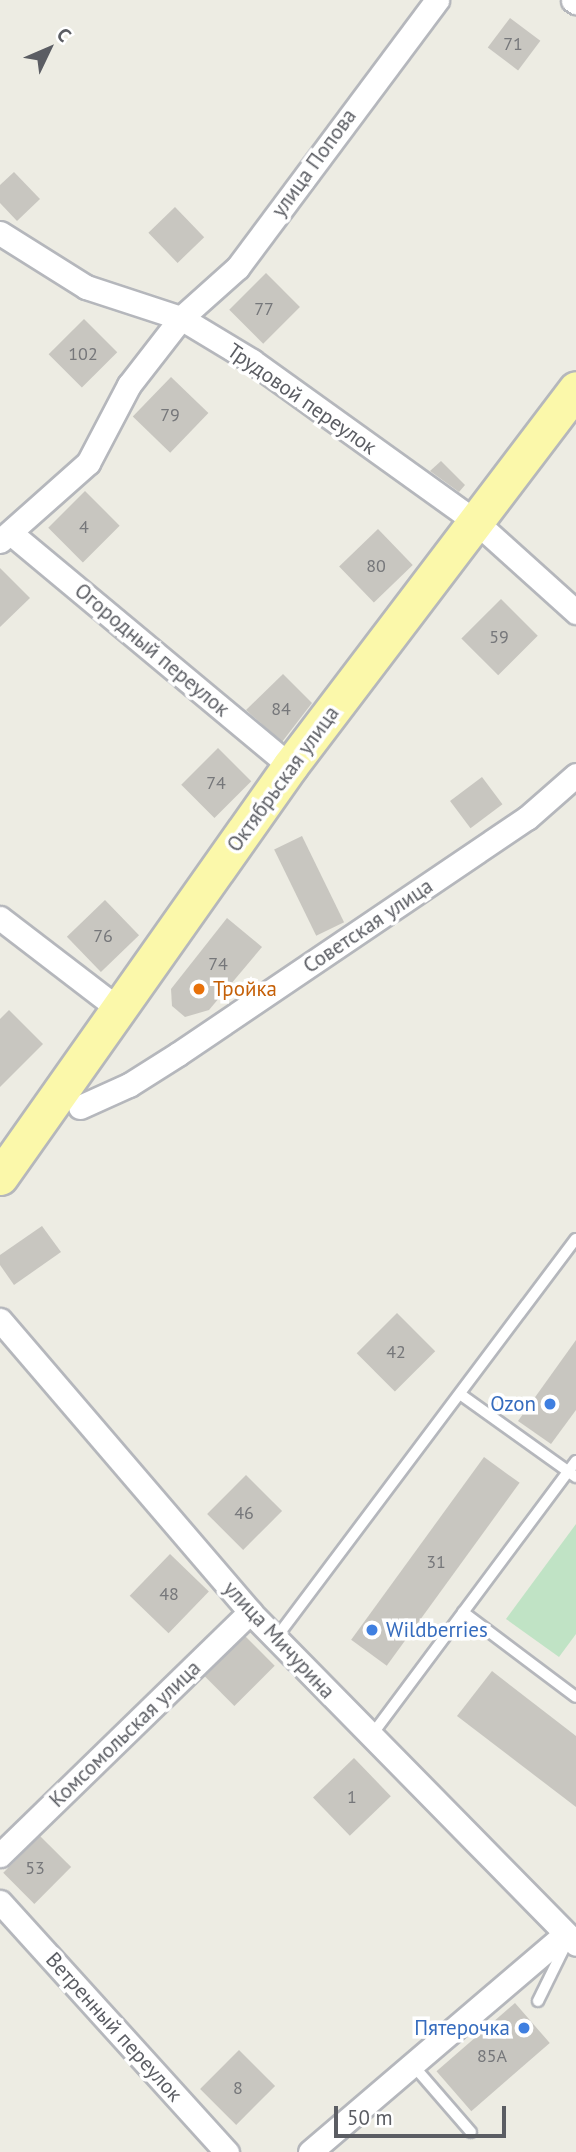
<!DOCTYPE html>
<meta charset="utf-8">
<style>
body{margin:0}
#map{position:relative;width:576px;height:2152px;overflow:hidden;background:#edece3;font-family:"PT Sans",sans-serif}
div>[style]{position:absolute}
[style*='--x']{left:calc(var(--x)*1px);top:calc(var(--y)*1px);width:calc(var(--w)*1px);rotate:calc(var(--a)*1deg)}
.green>*{inset:0;background:#c0e3c5}
.building>*{inset:0;background:#c8c6c0;transform-origin:0 0}
.roads{filter:drop-shadow(2px 0 #b5b7bc) drop-shadow(-2px 0 #b5b7bc) drop-shadow(0 2px #b5b7bc) drop-shadow(0 -2px #b5b7bc)}
.service>*{height:10px;margin:-5px;padding:0 5px;transform-origin:5px;border-radius:5px;background:#fff}
.minor>*{height:23px;margin:-11.5px;padding:0 11.5px;transform-origin:11.5px;border-radius:11.5px;background:#fff}
.primary>*{height:35px;margin:-17.5px;padding:0 17.5px;transform-origin:17.5px;border-radius:17.5px;background:#fbf8aa}
.dots>*{width:19px;height:19px;translate:-50% -50%;box-sizing:border-box;border:4px solid #fff;border-radius:50%}
span{translate:-50% -50%;white-space:nowrap;text-align:center;line-height:1.15;-webkit-text-stroke:7px #fff;paint-order:stroke}
.number-label{font-size:18px;color:#76777a}
.number-label span{-webkit-text-stroke-width:0}
.street-label{font-size:21px;color:#5b5d63}
.food-label{font-size:21px;color:#c56008}
.left{translate:0 -50%;text-align:left}
.shop-label{font-size:21px;color:#366cbe}
.right{translate:-100% -50%;text-align:right}
.north{position:absolute;left:14px;top:14px;width:70px;height:70px;-webkit-text-stroke:5px #fff;paint-order:stroke;rotate:46deg;font-size:19px;font-weight:700;line-height:28px;text-align:center;color:#5b5d63}
.north::after{content:'';display:block;margin:auto;width:24px;height:32px;background:#5b5d63;clip-path:polygon(50% 0,100% 100%,50% 72%,0 100%)}
.scale{position:absolute;left:334px;top:2106px;width:172px;height:32px;box-sizing:border-box;border:4px solid #5b5d63;border-top:0;padding-left:9px;font-size:21px;line-height:24px;white-space:nowrap;color:#5b5d63;-webkit-text-stroke:5px #fff;paint-order:stroke}
</style>
<div id="map">
<div class="green">
<i style="clip-path:polygon(576px 1524px,576px 1634px,559px 1657px,506px 1619px)"></i>
</div>
<div class="building">
<i style="left:510px;top:18px;width:38px;height:37px;rotate:37deg"></i>
<i style="clip-path:polygon(14px 172px,40px 199px,17px 221px,0 203px,0 185px)"></i>
<i style="left:175px;top:207px;width:42px;height:37px;rotate:46deg"></i>
<i style="left:266px;top:273px;width:48px;height:52px;rotate:45deg"></i>
<i style="left:84px;top:319px;width:47px;height:50px;rotate:45deg"></i>
<i style="left:171px;top:377px;width:52px;height:55px;rotate:44deg"></i>
<i style="clip-path:polygon(441px 461px,465px 485px,459px 492px,430px 471px)"></i>
<i style="left:85px;top:491px;width:49px;height:52px;rotate:45deg"></i>
<i style="left:378px;top:529px;width:50px;height:54px;rotate:46deg"></i>
<i style="clip-path:polygon(0 568px,30px 598px,0 627px)"></i>
<i style="left:501px;top:599px;width:52px;height:56px;rotate:45deg"></i>
<i style="clip-path:polygon(283px 674px,312px 703px,282px 742px,246px 710px)"></i>
<i style="left:218px;top:748px;width:47px;height:52px;rotate:45deg"></i>
<i style="left:482px;top:777px;width:34px;height:40px;rotate:53deg"></i>
<i style="left:302px;top:836px;width:96px;height:31px;rotate:64deg"></i>
<i style="left:105px;top:900px;width:49px;height:53px;rotate:46deg"></i>
<i style="clip-path:polygon(227px 918px,262px 947px,209px 1010px,185px 1017px,172px 1006px,171px 989px)"></i>
<i style="clip-path:polygon(9px 1010px,43px 1044px,0 1087px,0 1019px)"></i>
<i style="clip-path:polygon(42px 1226px,61px 1252px,14px 1285px,0 1265px,0 1255px)"></i>
<i style="left:397px;top:1313px;width:54px;height:57px;rotate:45deg"></i>
<i style="clip-path:polygon(576px 1340px,576px 1410px,551px 1444px,518px 1421px)"></i>
<i style="left:484px;top:1457px;width:44px;height:226px;rotate:36deg"></i>
<i style="left:246px;top:1475px;width:51px;height:55px;rotate:45deg"></i>
<i style="left:170px;top:1554px;width:54px;height:58px;rotate:44deg"></i>
<i style="left:245px;top:1636px;width:42px;height:57px;rotate:45deg"></i>
<i style="clip-path:polygon(492px 1671px,576px 1736px,576px 1807px,457px 1716px)"></i>
<i style="left:354px;top:1758px;width:53px;height:57px;rotate:46deg"></i>
<i style="left:40px;top:1836px;width:44px;height:52px;rotate:45deg"></i>
<i style="left:515px;top:2003px;width:53px;height:104px;rotate:49deg"></i>
<i style="left:239px;top:2050px;width:51px;height:55px;rotate:45deg"></i>
</div>
<div class="roads">
<div class="service">
<i style="--x:460;--y:1394;--w:143;--a:35.6"></i>
<i style="--x:463;--y:1612;--w:141;--a:37"></i>
<i style="--x:276;--y:1638;--w:499;--a:-53.1"></i>
<i style="--x:371;--y:1736;--w:343;--a:-53.3"></i>
<i style="--x:538;--y:2001;--w:70;--a:-63.8"></i>
<i style="--x:412;--y:2064;--w:90;--a:49.1"></i>
</div>
<div class="minor">
<i style="--x:573;--y:0;--w:4;--a:34"></i>
<i style="--x:0;--y:233;--w:102;--a:32.1"></i>
<i style="--x:86;--y:287;--w:100;--a:18.1"></i>
<i style="--x:181;--y:318;--w:83;--a:31.2"></i>
<i style="--x:252;--y:361;--w:274;--a:35.7"></i>
<i style="--x:475;--y:521;--w:136;--a:42"></i>
<i style="--x:13;--y:535;--w:361;--a:39.8"></i>
<i style="--x:0;--y:541;--w:118;--a:-41.6"></i>
<i style="--x:88;--y:463;--w:88;--a:-62.3"></i>
<i style="--x:129;--y:385;--w:85;--a:-52.2"></i>
<i style="--x:181;--y:318;--w:76;--a:-41.8"></i>
<i style="--x:238;--y:267;--w:333;--a:-53.3"></i>
<i style="--x:0;--y:918;--w:153;--a:37.5"></i>
<i style="--x:80;--y:1107;--w:54;--a:-24.2"></i>
<i style="--x:129;--y:1085;--w:58;--a:-32.3"></i>
<i style="--x:178;--y:1054;--w:421;--a:-34.1"></i>
<i style="--x:527;--y:818;--w:65;--a:-41.3"></i>
<i style="--x:0;--y:1320;--w:384;--a:49.4"></i>
<i style="--x:250;--y:1612;--w:465;--a:45.5"></i>
<i style="--x:0;--y:1855;--w:349;--a:-44.2"></i>
<i style="--x:0;--y:1902;--w:338;--a:47.8"></i>
<i style="--x:310;--y:2152;--w:335;--a:-40.5"></i>
</div>
<div class="primary">
<i style="--x:0;--y:1177;--w:503;--a:-54.79"></i>
<i style="--x:290;--y:766;--w:473;--a:-52.8"></i>
</div>
</div>
<div class="dots">
<i style="left:199px;top:989px;background:#e8710a"></i>
<i style="left:550px;top:1404px;background:#3f7fe0"></i>
<i style="left:372px;top:1630px;background:#3f7fe0"></i>
<i style="left:524px;top:2028px;background:#3f7fe0"></i>
</div>
<div class="number-label">
<span style="left:513px;top:44px">71</span>
<span style="left:264px;top:309px">77</span>
<span style="left:83px;top:354px">102</span>
<span style="left:170px;top:415px">79</span>
<span style="left:84px;top:527px">4</span>
<span style="left:376px;top:566px">80</span>
<span style="left:499px;top:637px">59</span>
<span style="left:281px;top:709px">84</span>
<span style="left:216px;top:783px">74</span>
<span style="left:103px;top:936px">76</span>
<span style="left:218px;top:964px">74</span>
<span style="left:396px;top:1352px">42</span>
<span style="left:244px;top:1513px">46</span>
<span style="left:436px;top:1562px">31</span>
<span style="left:169px;top:1594px">48</span>
<span style="left:352px;top:1797px">1</span>
<span style="left:35px;top:1868px">53</span>
<span style="left:492px;top:2056px">85А</span>
<span style="left:238px;top:2088px">8</span>
</div>
<div class="street-label">
<span style="left:314px;top:163px;rotate:-54deg">улица Попова</span>
<span style="left:302px;top:399px;rotate:35deg">Трудовой переулок</span>
<span style="left:152px;top:650px;rotate:40deg">Огородный переулок</span>
<span style="left:283px;top:779px;rotate:-54deg">Октябрьская улица</span>
<span style="left:368px;top:926px;rotate:-34deg">Советская улица</span>
<span style="left:279px;top:1640px;rotate:47deg">улица Мичурина</span>
<span style="left:125px;top:1734px;rotate:-44deg">Комсомольская улица</span>
<span style="left:114px;top:2027px;rotate:48deg">Ветренный переулок</span>
</div>
<div class="food-label">
<span class="left" style="left:213px;top:989px">Тройка</span>
</div>
<div class="shop-label">
<span class="right" style="left:536px;top:1404px">Ozon</span>
<span class="left" style="left:386px;top:1630px">Wildberries</span>
<span class="right" style="left:510px;top:2028px">Пятерочка</span>
</div>
<div class="north">С</div>
<div class="scale">50 m</div>
</div>
